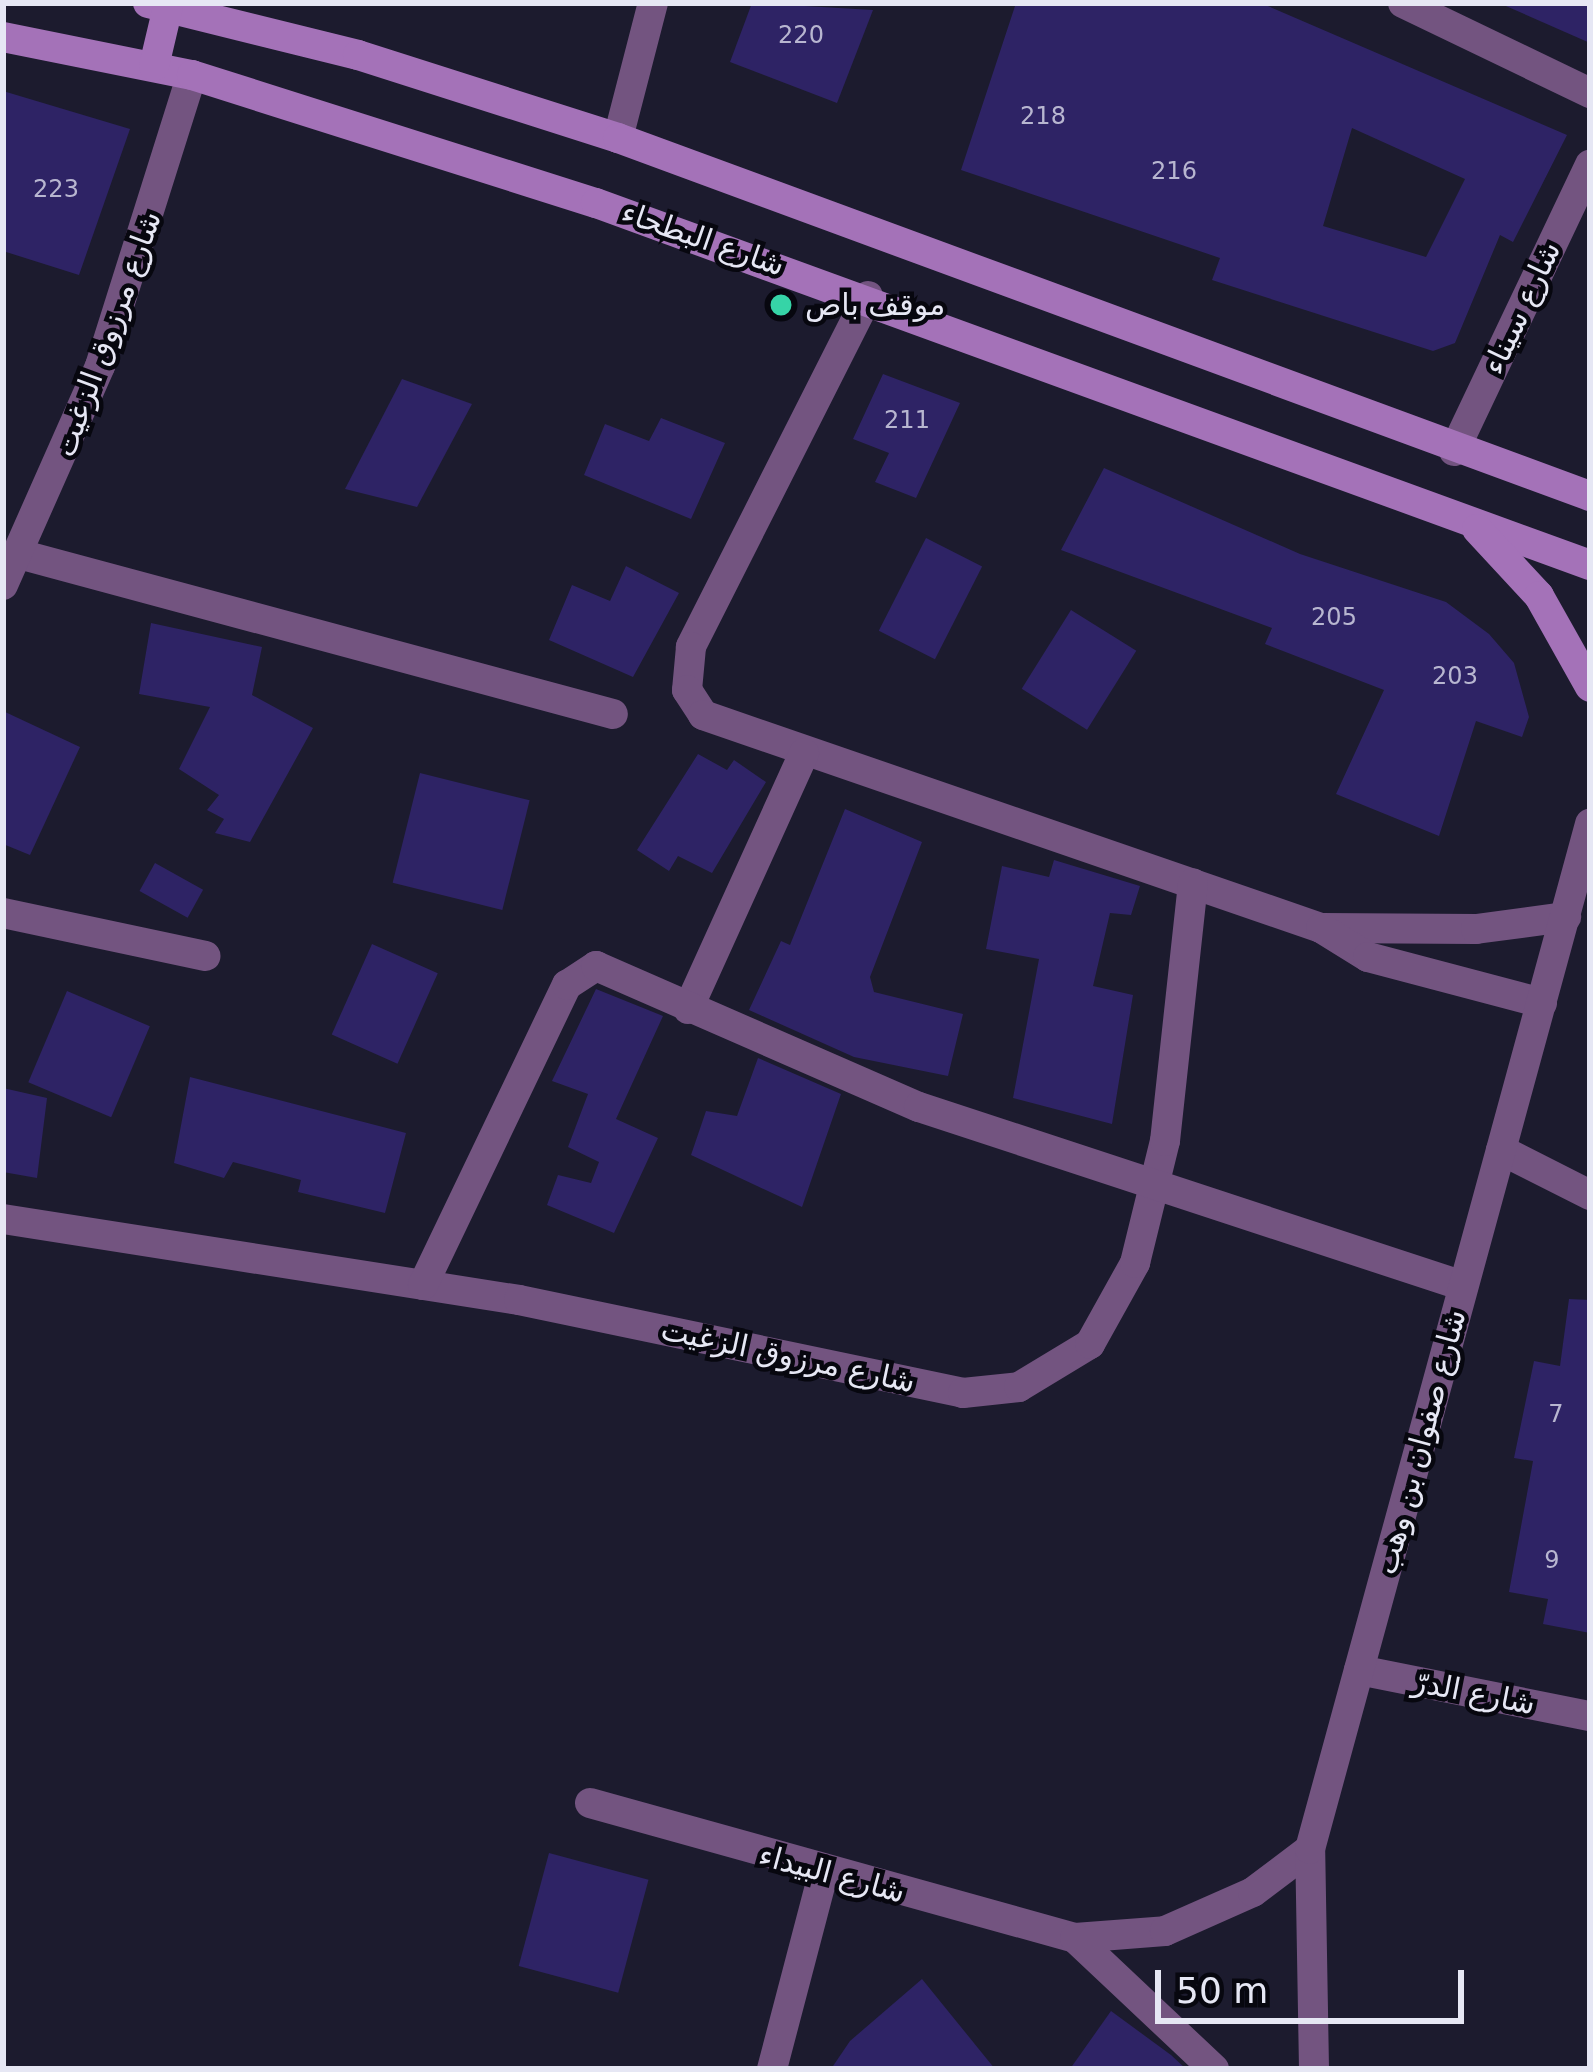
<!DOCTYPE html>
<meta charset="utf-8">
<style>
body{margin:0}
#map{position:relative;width:1593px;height:2072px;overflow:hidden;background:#1c1b2e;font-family:"DejaVu Sans",Cairo,sans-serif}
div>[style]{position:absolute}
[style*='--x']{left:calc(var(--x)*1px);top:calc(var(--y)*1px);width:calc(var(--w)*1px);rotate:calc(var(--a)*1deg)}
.building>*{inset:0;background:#2e2365;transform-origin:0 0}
.street>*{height:30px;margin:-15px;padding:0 15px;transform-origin:15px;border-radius:15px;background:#735480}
.secondary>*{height:30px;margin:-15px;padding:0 15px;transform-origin:15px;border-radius:15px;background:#a472b8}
.dots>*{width:33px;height:33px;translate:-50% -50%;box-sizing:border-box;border:6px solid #07070f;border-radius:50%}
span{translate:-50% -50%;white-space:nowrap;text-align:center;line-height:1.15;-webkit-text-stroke:9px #07070f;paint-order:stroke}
.number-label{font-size:24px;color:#b8b6d0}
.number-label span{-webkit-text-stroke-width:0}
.street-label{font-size:30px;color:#e6e7f4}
.poi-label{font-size:30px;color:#e6e7f4}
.left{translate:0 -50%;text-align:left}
.frame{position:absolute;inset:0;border:6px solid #e6e7f4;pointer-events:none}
.scale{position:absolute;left:1155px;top:1970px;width:309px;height:54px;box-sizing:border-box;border:6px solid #e6e7f4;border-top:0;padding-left:15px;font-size:36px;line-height:42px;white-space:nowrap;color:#e6e7f4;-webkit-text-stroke:9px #07070f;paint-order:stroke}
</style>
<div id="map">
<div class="building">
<i style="clip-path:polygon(752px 3px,873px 10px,837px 103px,730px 62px)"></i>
<i style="clip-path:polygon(evenodd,1016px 3px,1261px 3px,1567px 135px,1513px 242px,1500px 235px,1455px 343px,1433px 351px,1212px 280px,1220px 258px,961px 170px,1016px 3px,1352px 128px,1465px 179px,1426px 257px,1323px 226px,1352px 128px)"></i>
<i style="clip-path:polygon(1499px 3px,1590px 3px,1590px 43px)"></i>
<i style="clip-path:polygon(3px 91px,130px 129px,79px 275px,3px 251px)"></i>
<i style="clip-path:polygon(883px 374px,960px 403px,916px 498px,875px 482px,889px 453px,853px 439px)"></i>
<i style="clip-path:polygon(402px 379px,472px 404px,417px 507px,345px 489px)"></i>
<i style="clip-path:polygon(661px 418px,725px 443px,691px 519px,584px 475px,605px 424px,649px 441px)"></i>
<i style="clip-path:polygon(1104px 468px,1300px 554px,1446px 602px,1489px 634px,1514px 663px,1529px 717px,1522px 737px,1476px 721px,1439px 836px,1336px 794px,1384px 690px,1265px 644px,1272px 628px,1061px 550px)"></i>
<i style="left:926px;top:538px;width:63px;height:104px;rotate:27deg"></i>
<i style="clip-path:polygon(626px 566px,679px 593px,633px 677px,549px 640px,572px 585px,610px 601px)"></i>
<i style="left:1071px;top:610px;width:77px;height:93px;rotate:32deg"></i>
<i style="clip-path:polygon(151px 623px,262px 647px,252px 695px,313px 728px,250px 842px,215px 833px,224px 819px,207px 810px,219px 795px,179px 769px,210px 707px,139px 694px)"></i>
<i style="clip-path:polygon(3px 711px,80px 747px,30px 855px,3px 844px)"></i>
<i style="clip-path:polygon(698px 754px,727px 770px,734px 760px,766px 782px,712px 873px,678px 856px,669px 871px,637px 850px)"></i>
<i style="left:420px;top:773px;width:113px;height:113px;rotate:14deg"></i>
<i style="clip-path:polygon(845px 809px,922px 842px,870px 977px,874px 992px,963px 1014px,948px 1076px,854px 1057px,749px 1010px,781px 941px,790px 945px)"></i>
<i style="clip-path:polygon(1054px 860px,1140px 886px,1131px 915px,1110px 913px,1093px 986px,1133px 995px,1112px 1124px,1013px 1098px,1039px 959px,986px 949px,1002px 866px,1049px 877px)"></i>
<i style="left:155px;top:863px;width:55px;height:32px;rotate:29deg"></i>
<i style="left:372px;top:944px;width:72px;height:99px;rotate:24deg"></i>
<i style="clip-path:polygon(596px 989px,663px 1016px,616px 1119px,658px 1138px,614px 1233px,547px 1205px,558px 1175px,591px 1183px,599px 1162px,568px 1147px,588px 1094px,552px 1081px)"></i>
<i style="left:67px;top:991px;width:90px;height:99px;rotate:23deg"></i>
<i style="clip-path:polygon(758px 1058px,841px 1094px,802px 1207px,691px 1155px,706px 1111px,737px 1116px)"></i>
<i style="clip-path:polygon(190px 1077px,406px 1133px,385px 1213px,298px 1192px,301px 1180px,233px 1162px,224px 1178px,174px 1163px)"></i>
<i style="clip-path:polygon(3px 1088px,47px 1098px,37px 1178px,3px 1172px)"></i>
<i style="clip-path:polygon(1569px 1299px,1590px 1300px,1590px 1633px,1543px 1624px,1548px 1599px,1509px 1592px,1533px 1461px,1514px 1458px,1534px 1361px,1560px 1366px)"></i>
<i style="left:549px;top:1853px;width:103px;height:117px;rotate:15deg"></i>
<i style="clip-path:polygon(922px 1979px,995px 2069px,831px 2069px,850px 2041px)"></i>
<i style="clip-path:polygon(1111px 2011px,1171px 2055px,1186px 2069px,1070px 2069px)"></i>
</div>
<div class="street">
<i style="--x:1403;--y:3;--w:208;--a:25.7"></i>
<i style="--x:618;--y:138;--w:139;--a:-75.5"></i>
<i style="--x:868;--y:296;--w:393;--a:116.8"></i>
<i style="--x:691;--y:647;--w:43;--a:95.3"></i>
<i style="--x:687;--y:690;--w:30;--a:57"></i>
<i style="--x:703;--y:715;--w:654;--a:19.02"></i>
<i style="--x:1321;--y:928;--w:155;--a:0.4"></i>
<i style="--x:1476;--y:929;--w:91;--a:-7.6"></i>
<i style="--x:1454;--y:451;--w:317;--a:-64.6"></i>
<i style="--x:19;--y:554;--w:615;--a:15.08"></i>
<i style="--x:3;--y:585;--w:240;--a:-66.1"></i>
<i style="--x:100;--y:366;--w:305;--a:-72.5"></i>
<i style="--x:3;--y:913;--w:207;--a:12"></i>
<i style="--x:1321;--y:928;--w:55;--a:31.7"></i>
<i style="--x:1368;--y:957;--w:180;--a:14.8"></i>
<i style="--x:688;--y:1009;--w:281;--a:-65.6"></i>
<i style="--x:1501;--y:1150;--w:100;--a:26.8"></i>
<i style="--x:3;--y:1219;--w:522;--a:8.92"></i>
<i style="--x:519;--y:1300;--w:454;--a:11.8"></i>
<i style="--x:963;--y:1393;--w:56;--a:-6.1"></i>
<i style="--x:1019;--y:1387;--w:83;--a:-31.2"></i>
<i style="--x:1090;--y:1344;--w:93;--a:-60.9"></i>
<i style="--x:1135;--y:1263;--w:126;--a:-76.2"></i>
<i style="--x:1165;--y:1141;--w:259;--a:-83.8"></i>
<i style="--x:423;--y:1285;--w:333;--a:-64.4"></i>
<i style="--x:567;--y:985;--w:35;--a:-33"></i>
<i style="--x:596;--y:966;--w:352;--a:23.6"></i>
<i style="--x:919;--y:1107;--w:573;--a:18.21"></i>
<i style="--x:1359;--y:1670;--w:236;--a:11.3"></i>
<i style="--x:590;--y:1803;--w:503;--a:15.55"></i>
<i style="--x:1075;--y:1938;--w:90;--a:-4.4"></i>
<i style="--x:1165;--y:1931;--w:96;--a:-23.9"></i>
<i style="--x:1253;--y:1892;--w:71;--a:-37"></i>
<i style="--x:1075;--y:1938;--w:191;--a:43.3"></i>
<i style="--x:772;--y:2069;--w:202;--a:-75.3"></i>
<i style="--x:1314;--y:2069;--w:220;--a:-91"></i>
<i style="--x:1310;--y:1849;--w:1063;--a:-74.72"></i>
</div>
<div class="secondary">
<i style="--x:148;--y:3;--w:216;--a:13.9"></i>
<i style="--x:358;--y:55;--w:273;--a:17.7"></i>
<i style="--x:618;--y:138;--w:1036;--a:20.22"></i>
<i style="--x:3;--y:37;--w:193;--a:11.4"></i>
<i style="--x:192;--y:75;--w:424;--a:17.6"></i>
<i style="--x:596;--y:203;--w:1058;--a:20.01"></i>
<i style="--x:154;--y:66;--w:61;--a:-76.7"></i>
<i style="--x:1477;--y:529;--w:91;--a:47.2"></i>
<i style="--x:1539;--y:596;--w:104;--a:60.7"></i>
</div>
<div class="dots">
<i style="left:781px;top:305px;background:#36d4a7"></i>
</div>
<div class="number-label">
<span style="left:801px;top:36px">220</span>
<span style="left:1043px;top:117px">218</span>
<span style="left:1174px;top:172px">216</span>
<span style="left:56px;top:190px">223</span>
<span style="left:907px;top:421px">211</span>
<span style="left:1334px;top:618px">205</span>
<span style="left:1455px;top:677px">203</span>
<span style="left:1556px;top:1415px">7</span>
<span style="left:1552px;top:1561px">9</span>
</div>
<div class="street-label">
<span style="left:703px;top:239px;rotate:19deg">شارع البطحاء</span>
<span style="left:1522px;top:308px;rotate:-65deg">شارع سيناء</span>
<span style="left:108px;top:334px;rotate:-70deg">شارع مرزوق الزغيت</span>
<span style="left:788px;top:1356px;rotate:12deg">شارع مرزوق الزغيت</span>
<span style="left:1421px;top:1442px;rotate:-75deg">شارع صفوان بن وهب</span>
<span style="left:1474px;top:1693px;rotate:11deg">شارع الدرّ</span>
<span style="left:832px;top:1874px;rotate:15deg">شارع البيداء</span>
</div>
<div class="poi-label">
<span class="left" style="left:805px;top:305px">موقف باص</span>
</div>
<div class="frame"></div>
<div class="scale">50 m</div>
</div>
